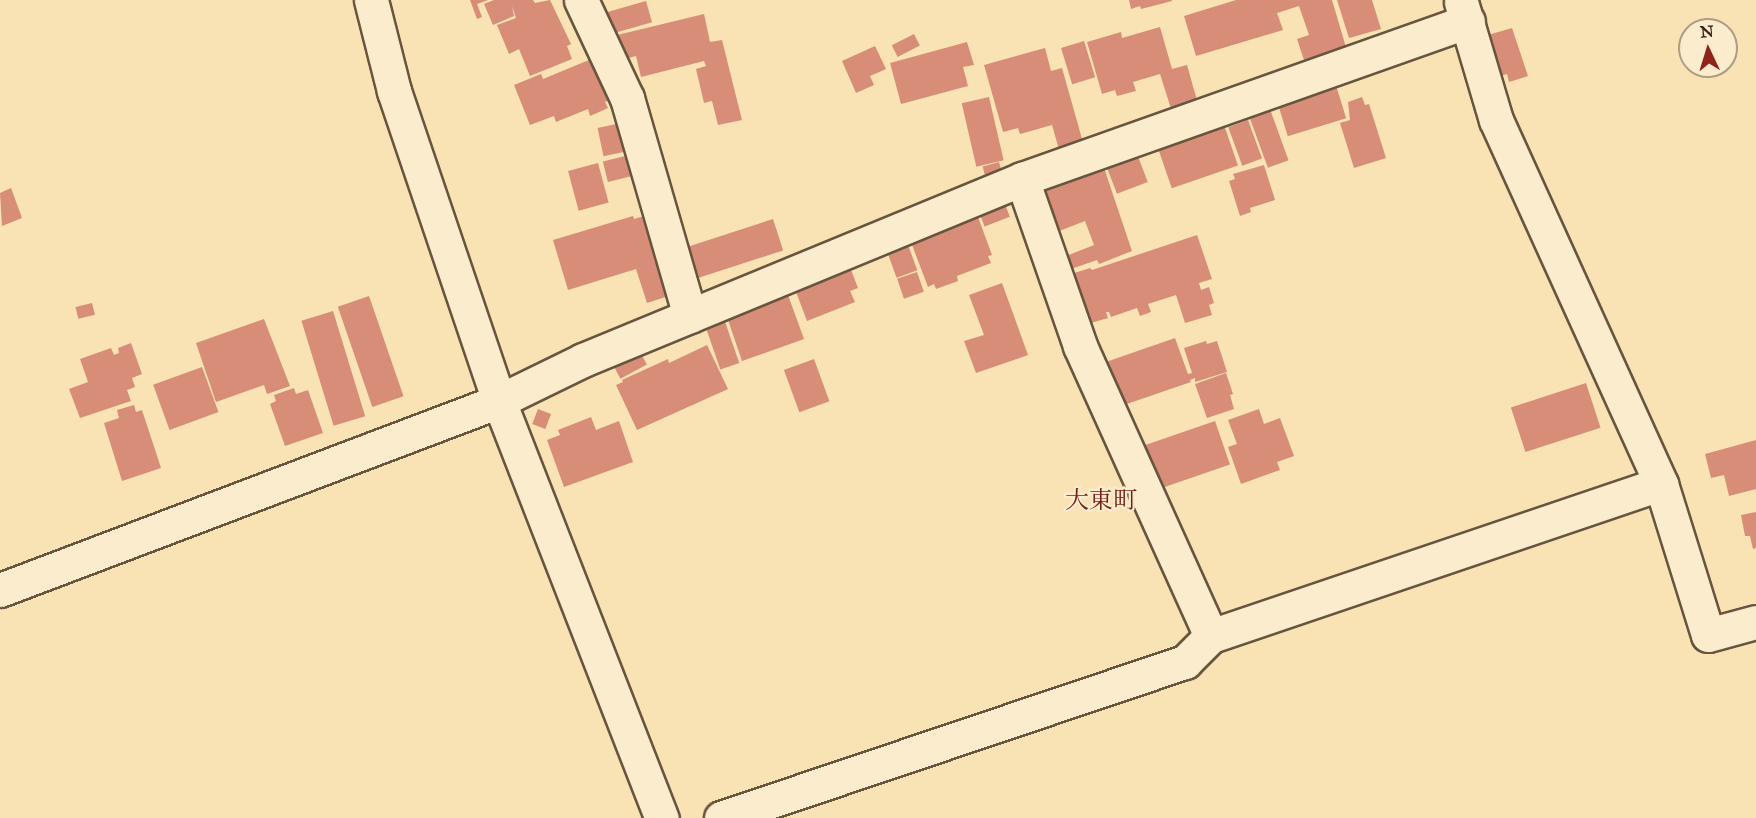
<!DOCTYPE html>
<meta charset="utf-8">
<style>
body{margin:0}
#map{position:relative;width:1756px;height:818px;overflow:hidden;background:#f9e2b4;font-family:"IM FELL Great Primer","Noto Serif JP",serif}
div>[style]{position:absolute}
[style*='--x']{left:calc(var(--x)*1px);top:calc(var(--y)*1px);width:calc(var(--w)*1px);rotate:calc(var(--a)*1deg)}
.building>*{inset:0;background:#d88d79;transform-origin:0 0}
.roads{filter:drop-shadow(2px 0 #68553e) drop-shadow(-2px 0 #68553e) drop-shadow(0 2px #68553e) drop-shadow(0 -2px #68553e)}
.minor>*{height:33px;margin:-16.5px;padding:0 16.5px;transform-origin:16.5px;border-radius:16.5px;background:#fbecce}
span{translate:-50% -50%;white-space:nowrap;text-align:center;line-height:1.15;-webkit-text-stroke:4.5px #fbecce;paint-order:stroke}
.quarter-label{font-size:24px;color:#7a1f14}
.north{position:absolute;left:1678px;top:18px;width:60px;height:60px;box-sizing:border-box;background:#fbecce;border:2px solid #ad9d84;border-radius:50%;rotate:356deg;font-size:16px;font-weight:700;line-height:24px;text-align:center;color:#382616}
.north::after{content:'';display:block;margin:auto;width:21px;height:27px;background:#8f2418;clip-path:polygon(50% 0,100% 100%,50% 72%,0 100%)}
</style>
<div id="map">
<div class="building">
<i style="clip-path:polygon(470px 0,488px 0,477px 4px,482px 17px,477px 19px)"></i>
<i style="clip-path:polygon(494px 0,533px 0,535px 3px,550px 0,571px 44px,567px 46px,572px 59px,530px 76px,519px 49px,509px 54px,497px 25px,516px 18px,512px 6px,514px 16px,493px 25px,484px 4px)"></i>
<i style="clip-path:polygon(1129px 0,1172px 0,1172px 1px,1141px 9px,1140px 6px,1131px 9px)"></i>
<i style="clip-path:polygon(1236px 0,1332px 0,1348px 54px,1306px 66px,1297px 39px,1309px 35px,1299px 6px,1277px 13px,1283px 30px,1196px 56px,1184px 16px)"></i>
<i style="clip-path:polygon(1337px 0,1372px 0,1381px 29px,1349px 38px)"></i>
<i style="left:646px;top:1px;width:22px;height:50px;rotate:74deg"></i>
<i style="clip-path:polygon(704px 14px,710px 42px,722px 40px,742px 120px,718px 125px,712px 101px,704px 103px,696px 69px,706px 66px,704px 61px,641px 77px,636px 56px,625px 59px,624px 51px,613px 54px,609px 37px)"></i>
<i style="clip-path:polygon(1160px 27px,1172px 69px,1187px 65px,1198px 104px,1172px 112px,1160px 74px,1133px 82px,1136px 91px,1117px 96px,1115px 90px,1102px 94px,1087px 42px,1121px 32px,1122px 38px)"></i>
<i style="clip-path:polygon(1512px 28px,1528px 76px,1509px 82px,1507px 74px,1494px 78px,1481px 37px)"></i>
<i style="left:914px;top:34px;width:13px;height:25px;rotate:63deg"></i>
<i style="left:1084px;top:41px;width:38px;height:24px;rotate:73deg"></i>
<i style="clip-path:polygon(967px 42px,974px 65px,963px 67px,968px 86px,901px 104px,890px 63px)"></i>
<i style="clip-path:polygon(875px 46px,886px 69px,870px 76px,874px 85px,856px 93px,842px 61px)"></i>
<i style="clip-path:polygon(1045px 48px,1051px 71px,1062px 68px,1084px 146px,1060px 153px,1052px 125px,1020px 134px,1018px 128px,1003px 132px,984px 65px)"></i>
<i style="clip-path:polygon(601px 55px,618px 97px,605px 102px,608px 108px,590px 116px,588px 109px,556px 122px,554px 116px,530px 125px,514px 85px,541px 74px,543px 79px)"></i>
<i style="left:1335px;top:82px;width:38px;height:61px;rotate:73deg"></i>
<i style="left:989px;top:97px;width:65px;height:28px;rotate:77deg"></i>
<i style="clip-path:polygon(1362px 97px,1365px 105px,1369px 104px,1386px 158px,1354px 168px,1340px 123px,1350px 120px,1348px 102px)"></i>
<i style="left:1267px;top:101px;width:63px;height:22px;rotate:70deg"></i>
<i style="left:1248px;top:120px;width:41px;height:21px;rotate:70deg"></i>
<i style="left:1223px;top:122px;width:46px;height:70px;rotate:71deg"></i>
<i style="left:621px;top:123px;width:29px;height:24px;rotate:78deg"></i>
<i style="left:1137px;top:154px;width:30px;height:33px;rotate:69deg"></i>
<i style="left:629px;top:155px;width:21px;height:27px;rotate:76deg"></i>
<i style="clip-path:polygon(1100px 156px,1132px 251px,1099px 264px,1097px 260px,1071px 269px,1066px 256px,1094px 245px,1085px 221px,1054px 233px,1037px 187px)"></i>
<i style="left:999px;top:162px;width:11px;height:17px;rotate:75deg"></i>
<i style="left:598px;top:163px;width:41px;height:31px;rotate:75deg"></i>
<i style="clip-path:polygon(1264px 165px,1275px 200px,1250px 208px,1251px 212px,1240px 216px,1229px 181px,1235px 179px,1233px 174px)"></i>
<i style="clip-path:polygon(11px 188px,22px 218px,2px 226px,0 193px)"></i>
<i style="left:1003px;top:199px;width:19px;height:27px;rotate:69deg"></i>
<i style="clip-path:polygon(654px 213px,675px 294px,647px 303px,636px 269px,568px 290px,553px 240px,633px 216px,634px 219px)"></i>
<i style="clip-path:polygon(978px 217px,992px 255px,988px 256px,991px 263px,957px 276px,958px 281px,936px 289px,934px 284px,928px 287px,909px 237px,953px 219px,955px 226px)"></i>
<i style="left:773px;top:219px;width:33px;height:92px;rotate:72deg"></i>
<i style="clip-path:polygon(1197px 235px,1212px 279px,1199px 283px,1201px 290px,1209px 287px,1214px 303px,1209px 305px,1212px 315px,1185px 323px,1176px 295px,1148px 304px,1151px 312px,1140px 316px,1137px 308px,1111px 317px,1109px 312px,1106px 312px,1108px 318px,1084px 325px,1068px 275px,1090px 268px,1092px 270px)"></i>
<i style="left:907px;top:242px;width:30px;height:22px;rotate:70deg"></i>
<i style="clip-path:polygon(848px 262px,858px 288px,850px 291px,855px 302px,807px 321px,793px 284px)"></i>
<i style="left:917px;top:272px;width:21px;height:21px;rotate:71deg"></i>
<i style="clip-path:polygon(1002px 283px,1028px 355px,976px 373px,964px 341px,984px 335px,969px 295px)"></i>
<i style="clip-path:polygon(788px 295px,804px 339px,742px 361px,725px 311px,759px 299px,761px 305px)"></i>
<i style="left:369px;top:296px;width:106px;height:33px;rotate:71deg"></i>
<i style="left:92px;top:303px;width:12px;height:17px;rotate:76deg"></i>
<i style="left:333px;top:311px;width:110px;height:33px;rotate:73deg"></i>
<i style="left:722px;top:313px;width:53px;height:20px;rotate:71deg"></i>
<i style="clip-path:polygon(264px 319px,290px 386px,267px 394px,264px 385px,216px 402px,196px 343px)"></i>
<i style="clip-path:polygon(1175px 338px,1188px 374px,1192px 373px,1184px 348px,1206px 341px,1207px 344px,1217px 341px,1227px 372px,1195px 382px,1195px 378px,1190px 380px,1191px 382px,1118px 407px,1103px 363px)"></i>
<i style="clip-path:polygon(131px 343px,142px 374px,132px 378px,135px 387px,127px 390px,131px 401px,80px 418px,69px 389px,88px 382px,80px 359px,111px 348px,114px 355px,119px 353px,118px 348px)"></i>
<i style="clip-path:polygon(707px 345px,728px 389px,637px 430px,616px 385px,623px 382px,622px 380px,668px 359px,669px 363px)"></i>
<i style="left:637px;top:346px;width:21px;height:30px;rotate:62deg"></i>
<i style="left:814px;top:359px;width:45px;height:32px;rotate:70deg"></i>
<i style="left:202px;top:367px;width:48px;height:52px;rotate:70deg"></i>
<i style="clip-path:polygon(1226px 373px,1233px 394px,1230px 395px,1234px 409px,1207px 418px,1195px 384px)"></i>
<i style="left:1586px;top:383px;width:47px;height:79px;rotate:72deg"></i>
<i style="clip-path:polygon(294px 388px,296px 394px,308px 390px,323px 433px,285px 446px,270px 404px,276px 401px,274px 395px)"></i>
<i style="clip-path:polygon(134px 405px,136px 412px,142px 410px,161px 468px,122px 481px,104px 423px,119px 418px,117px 410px)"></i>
<i style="left:538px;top:409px;width:14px;height:16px;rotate:21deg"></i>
<i style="clip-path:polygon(1259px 409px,1264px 424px,1280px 418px,1294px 456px,1277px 462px,1280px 470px,1241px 484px,1228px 447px,1237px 444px,1228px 420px)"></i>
<i style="clip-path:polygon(591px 417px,596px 430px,619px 421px,633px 462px,564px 487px,547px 440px,560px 435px,558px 430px)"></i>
<i style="left:1215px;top:421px;width:46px;height:89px;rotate:71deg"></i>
<i style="clip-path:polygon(1756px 440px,1756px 489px,1729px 496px,1724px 475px,1711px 478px,1705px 454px)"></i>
<i style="clip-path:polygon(1756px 512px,1756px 548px,1753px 549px,1750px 536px,1745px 536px,1741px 515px)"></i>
</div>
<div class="roads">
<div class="minor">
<i style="--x:371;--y:0;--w:94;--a:75.8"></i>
<i style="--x:394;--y:91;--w:327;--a:71.3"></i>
<i style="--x:499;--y:401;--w:448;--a:68.7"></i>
<i style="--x:581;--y:0;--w:108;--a:64.9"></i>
<i style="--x:627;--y:98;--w:227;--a:73.9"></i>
<i style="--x:1461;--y:2;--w:123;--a:73.5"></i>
<i style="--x:1496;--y:120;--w:400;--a:65.6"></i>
<i style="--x:1022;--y:179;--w:177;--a:70.8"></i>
<i style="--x:1080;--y:346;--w:318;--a:65.7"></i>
<i style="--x:0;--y:590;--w:534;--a:-20.74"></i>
<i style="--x:499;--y:401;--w:93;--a:-26"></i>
<i style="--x:583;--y:360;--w:475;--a:-22.4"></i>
<i style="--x:1022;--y:179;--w:473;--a:-19.5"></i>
<i style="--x:721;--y:818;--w:490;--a:-18.6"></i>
<i style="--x:1185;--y:662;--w:37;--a:-45"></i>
<i style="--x:1211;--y:636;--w:475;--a:-18.7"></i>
<i style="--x:1661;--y:484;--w:158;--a:72.7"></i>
<i style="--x:1708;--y:635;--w:50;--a:-15.2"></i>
</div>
</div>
<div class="quarter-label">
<span style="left:1101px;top:501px">大東町</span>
</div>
<div class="north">N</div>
</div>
